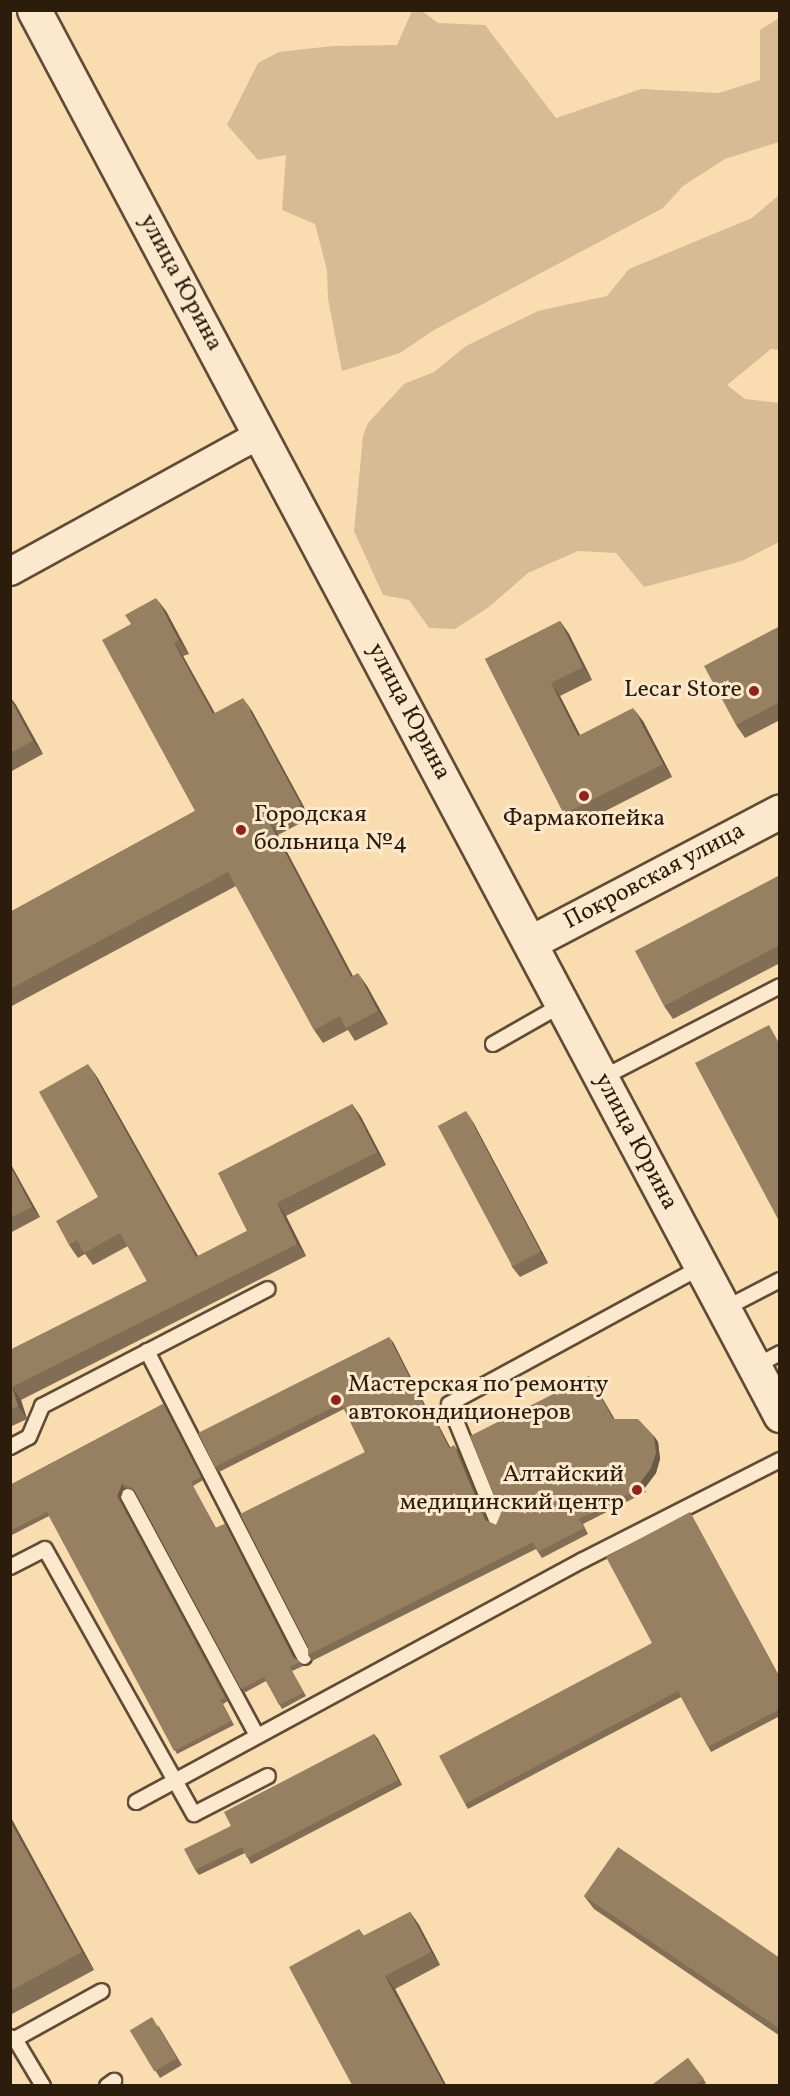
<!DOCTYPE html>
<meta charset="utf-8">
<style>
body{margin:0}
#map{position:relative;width:790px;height:2096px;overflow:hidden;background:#fadcb1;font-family:Vollkorn,serif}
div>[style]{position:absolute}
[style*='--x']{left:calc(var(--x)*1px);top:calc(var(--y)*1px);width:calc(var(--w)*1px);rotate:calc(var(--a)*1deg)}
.green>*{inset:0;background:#d7bb95}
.roads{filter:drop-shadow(2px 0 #604c35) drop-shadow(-2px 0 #604c35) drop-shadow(0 2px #604c35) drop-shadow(0 -2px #604c35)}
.service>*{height:14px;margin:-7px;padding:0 7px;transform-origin:7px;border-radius:7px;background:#fce8cc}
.minor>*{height:27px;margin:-13.5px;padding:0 13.5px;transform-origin:13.5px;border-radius:13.5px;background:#fce8cc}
.tertiary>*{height:33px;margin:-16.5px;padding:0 16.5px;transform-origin:16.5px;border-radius:16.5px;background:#fce8cc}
.secondary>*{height:33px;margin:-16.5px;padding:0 16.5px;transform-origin:16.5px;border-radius:16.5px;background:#fce8cc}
.wall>*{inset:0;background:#826e54}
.shaded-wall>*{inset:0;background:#6a5a45}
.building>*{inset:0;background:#978062;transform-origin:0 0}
.dots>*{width:16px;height:16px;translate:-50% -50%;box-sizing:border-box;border:3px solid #fce8cc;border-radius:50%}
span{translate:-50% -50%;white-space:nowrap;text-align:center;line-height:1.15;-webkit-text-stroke:6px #fce8cc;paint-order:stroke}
.street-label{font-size:24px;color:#2c1c0c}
.poi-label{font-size:24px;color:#2c1c0c}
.right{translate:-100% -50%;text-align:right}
.left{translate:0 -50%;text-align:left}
.frame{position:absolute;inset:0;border:12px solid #2c1c0c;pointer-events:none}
</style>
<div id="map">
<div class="green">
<i style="clip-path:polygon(412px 11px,422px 11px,438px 23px,485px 25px,556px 118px,641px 89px,719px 93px,760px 80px,760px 30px,779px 18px,779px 142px,725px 159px,683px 186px,663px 208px,434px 330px,400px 353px,342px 371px,328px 299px,327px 270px,315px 224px,282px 210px,286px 155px,258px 160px,227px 125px,258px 63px,279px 52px,333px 46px,397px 45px)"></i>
<i style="clip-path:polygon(779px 195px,779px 350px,771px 349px,727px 385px,745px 399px,779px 403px,779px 542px,742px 561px,644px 587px,616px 553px,578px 551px,528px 573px,489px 607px,455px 629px,429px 628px,409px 600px,383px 595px,354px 531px,363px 436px,368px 423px,404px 384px,434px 372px,466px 346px,538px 311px,607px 296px,629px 269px,752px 218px)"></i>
</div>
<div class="roads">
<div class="service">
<i style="--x:493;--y:1044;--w:81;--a:-29.7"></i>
<i style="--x:602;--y:1078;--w:200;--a:-27.3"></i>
<i style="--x:724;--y:1309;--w:63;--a:-27.4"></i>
<i style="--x:147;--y:1351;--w:344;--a:62.8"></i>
<i style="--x:754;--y:1367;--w:30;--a:-28"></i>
<i style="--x:10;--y:1447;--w:21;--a:-28"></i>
<i style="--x:29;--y:1437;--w:34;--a:-67"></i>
<i style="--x:42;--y:1406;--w:254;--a:-27.4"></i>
<i style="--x:128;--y:1496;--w:272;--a:61.7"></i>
<i style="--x:497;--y:1522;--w:127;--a:-112.1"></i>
<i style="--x:449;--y:1404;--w:287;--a:-28.5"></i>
<i style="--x:10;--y:1567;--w:39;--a:-27"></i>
<i style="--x:45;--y:1549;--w:304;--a:60.7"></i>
<i style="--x:194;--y:1814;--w:83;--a:-27.2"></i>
<i style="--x:136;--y:1802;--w:508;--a:-28.43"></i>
<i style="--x:583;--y:1560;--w:221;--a:-26.9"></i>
<i style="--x:10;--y:2037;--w:5;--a:22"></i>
<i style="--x:15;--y:2039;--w:55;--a:59.2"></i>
<i style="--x:15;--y:2039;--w:99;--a:-28.9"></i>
<i style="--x:107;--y:2086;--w:9;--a:-36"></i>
</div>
<div class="minor">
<i style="--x:10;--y:571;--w:286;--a:-28.8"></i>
</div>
<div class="tertiary">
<i style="--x:531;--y:942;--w:281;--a:-27.7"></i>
</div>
<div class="secondary">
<i style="--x:34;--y:10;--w:1591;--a:62.03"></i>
</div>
</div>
<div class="wall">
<i style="clip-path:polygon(166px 611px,189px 654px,183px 656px,215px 713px,252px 711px,310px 818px,278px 835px,353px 976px,367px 986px,388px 1024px,355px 1041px,348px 1030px,323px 1043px,314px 1030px,236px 886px,10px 1007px,10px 912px,195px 811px)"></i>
<i style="clip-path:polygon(560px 621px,569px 634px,592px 680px,560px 696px,580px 735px,643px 721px,672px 777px,574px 827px,564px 814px,485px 659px)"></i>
<i style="clip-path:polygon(780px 626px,780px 720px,745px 738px,736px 725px)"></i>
<i style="clip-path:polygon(10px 697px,16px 705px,43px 754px,10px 772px)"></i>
<i style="clip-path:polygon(780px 875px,780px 963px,673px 1019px,664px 1006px)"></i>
<i style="clip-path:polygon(97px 1077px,198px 1256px,247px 1231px,352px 1104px,361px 1117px,386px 1165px,286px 1216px,306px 1256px,21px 1400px,27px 1419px,10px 1427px,10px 1350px,147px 1281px,128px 1246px,93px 1265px,85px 1254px,78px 1258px,69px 1245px,98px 1197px)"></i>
<i style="clip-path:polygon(473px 1122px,548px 1263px,520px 1277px,512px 1267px)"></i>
<i style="clip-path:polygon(10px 1163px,40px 1217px,10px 1233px)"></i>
<i style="clip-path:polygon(393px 1342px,432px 1419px,438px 1424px,450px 1447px,458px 1451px,487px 1521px,496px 1525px,589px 1376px,614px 1419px,654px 1436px,658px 1442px,660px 1459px,656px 1473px,644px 1489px,646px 1492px,583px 1524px,588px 1534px,542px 1558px,536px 1549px,312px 1661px,308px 1655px,365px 1452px,344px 1409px,219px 1472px,215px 1467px)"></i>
<i style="clip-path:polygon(163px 1404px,203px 1480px,193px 1486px,216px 1528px,225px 1524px,227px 1528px,294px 1658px,300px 1662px,303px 1666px,292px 1671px,306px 1696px,282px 1709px,266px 1681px,244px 1693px,135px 1491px,124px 1488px,120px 1500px,228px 1701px,223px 1704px,234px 1725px,177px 1754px,49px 1516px,10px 1536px,10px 1485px)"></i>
<i style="clip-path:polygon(690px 1512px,780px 1678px,780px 1716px,711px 1752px,681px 1697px,468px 1809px,465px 1804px,652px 1643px)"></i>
<i style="clip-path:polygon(374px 1734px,378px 1739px,402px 1785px,251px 1864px,245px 1853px,199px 1875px,195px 1870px,231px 1826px)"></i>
<i style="clip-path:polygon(10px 1816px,94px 1970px,10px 2015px)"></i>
<i style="clip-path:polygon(584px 1896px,780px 1958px,780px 2036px,594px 1909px)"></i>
<i style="clip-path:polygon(410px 1912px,419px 1925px,440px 1965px,395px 1989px,446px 2085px,352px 2085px,359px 1929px,364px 1936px)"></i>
<i style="clip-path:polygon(158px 2025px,182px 2065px,160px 2078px,155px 2070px)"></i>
<i style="clip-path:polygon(688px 2058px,706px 2083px,703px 2085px,652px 2085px)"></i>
</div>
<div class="shaded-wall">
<i style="clip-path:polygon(156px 598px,166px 611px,189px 654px,179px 640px)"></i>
<i style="clip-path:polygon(560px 621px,569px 634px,592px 680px,583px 667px)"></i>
<i style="clip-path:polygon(174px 643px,183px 656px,222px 727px,213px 714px)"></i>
<i style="clip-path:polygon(551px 683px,560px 696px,587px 749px,578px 736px)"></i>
<i style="clip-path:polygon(10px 697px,16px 705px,43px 754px,33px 741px)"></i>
<i style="clip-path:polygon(243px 698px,252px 711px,310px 818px,301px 805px)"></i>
<i style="clip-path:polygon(633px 708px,643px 721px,672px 777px,663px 764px)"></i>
<i style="clip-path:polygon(269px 822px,278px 835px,360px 990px,351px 977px)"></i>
<i style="clip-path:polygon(358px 973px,367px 986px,388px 1024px,378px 1011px)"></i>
<i style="clip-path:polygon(88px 1064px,97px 1077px,205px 1269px,196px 1257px)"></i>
<i style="clip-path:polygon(352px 1104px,361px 1117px,386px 1165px,377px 1152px)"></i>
<i style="clip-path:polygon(466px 1111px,473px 1122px,548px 1263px,540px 1252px)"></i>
<i style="clip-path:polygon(10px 1163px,40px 1217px,32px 1207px,10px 1166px)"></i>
<i style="clip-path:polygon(277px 1203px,286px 1216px,306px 1256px,297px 1244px)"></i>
<i style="clip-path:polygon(389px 1337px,393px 1342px,435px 1425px,431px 1419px)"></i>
<i style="clip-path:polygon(589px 1376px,593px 1382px,618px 1425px,613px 1419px)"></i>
<i style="clip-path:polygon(12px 1387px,21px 1400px,27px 1419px,18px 1406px)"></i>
<i style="clip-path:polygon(163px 1404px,166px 1408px,203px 1480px,201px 1477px)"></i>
<i style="clip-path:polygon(434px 1418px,438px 1424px,453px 1453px,449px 1448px)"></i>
<i style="clip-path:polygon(654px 1436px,658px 1442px,660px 1459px,656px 1473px,644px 1489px,646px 1492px,640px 1483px)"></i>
<i style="clip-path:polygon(454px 1445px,458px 1451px,489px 1526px,485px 1520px)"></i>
<i style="clip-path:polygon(122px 1484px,124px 1488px,120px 1500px,228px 1701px,117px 1496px)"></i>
<i style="clip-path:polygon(690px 1512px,780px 1678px,780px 1679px)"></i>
<i style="clip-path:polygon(225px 1524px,227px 1528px,296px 1661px,293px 1657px)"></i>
<i style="clip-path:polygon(374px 1734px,378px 1739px,402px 1785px,398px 1780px)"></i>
<i style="clip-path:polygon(10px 1816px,94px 1970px,82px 1952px,10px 1821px)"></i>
<i style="clip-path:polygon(410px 1912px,419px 1925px,440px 1965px,431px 1952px)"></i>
<i style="clip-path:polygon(385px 1976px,395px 1989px,446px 2085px,444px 2085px)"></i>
</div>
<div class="building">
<i style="clip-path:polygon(156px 598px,179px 640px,174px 643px,213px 714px,243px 698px,301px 805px,269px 822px,351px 977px,358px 973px,378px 1011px,346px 1028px,340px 1016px,314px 1030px,228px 872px,10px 989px,10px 912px,195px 811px,102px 640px,131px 624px,125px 615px)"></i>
<i style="clip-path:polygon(560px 621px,583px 667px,551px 683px,578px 736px,633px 708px,663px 764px,564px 814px,485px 659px)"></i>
<i style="clip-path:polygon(780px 626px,780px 702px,736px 725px,704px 666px)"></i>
<i style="clip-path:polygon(10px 699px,33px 741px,10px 753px)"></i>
<i style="clip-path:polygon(780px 875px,780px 945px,664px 1006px,635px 951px)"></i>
<i style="clip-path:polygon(769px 1025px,780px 1045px,780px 1223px,695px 1063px)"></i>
<i style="clip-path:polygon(88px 1064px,196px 1257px,247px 1231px,218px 1173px,352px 1104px,377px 1152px,277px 1203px,297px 1244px,12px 1387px,18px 1406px,10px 1410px,10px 1350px,147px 1281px,120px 1233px,84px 1253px,77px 1240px,69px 1245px,56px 1221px,98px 1197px,39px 1092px)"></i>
<i style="left:466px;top:1111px;width:159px;height:32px;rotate:62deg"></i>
<i style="clip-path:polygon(10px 1166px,32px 1207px,10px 1218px)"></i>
<i style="clip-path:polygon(389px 1337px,431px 1419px,434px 1418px,449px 1448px,454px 1445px,485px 1520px,496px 1525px,501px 1513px,470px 1436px,589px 1376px,613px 1419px,638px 1419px,654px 1436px,656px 1453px,651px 1468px,640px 1483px,642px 1487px,579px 1519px,584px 1528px,538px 1552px,533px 1542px,308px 1655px,308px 1647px,240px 1514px,365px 1452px,341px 1403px,215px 1467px,198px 1433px)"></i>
<i style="clip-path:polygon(163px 1404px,201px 1477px,191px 1482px,215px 1528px,225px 1524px,293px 1657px,300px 1662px,290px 1667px,303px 1693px,279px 1705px,264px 1677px,241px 1689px,133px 1488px,122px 1484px,117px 1496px,225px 1698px,220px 1700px,231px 1721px,174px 1751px,47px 1512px,10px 1531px,10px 1485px)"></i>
<i style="clip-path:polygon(690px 1512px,780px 1679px,780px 1709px,708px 1747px,678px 1691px,465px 1804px,439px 1756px,652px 1643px,606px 1557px)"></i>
<i style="clip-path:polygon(374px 1734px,398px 1780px,247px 1858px,242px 1847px,195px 1870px,184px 1849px,231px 1826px,224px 1812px)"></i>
<i style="clip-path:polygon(10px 1821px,82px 1952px,10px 1991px)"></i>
<i style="clip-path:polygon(618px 1847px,780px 1958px,780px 2029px,584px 1896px)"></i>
<i style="clip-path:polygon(410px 1912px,431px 1952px,385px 1976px,444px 2085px,352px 2085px,289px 1967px,359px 1929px,363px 1936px)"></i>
<i style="left:152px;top:2017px;width:48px;height:26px;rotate:59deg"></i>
<i style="clip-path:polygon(688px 2058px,704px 2079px,695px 2085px,652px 2085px)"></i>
</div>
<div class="dots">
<i style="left:754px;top:691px;background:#8f2418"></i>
<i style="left:584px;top:796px;background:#8f2418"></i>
<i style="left:241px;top:830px;background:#8f2418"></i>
<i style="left:336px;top:1400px;background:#8f2418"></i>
<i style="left:637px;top:1490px;background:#8f2418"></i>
</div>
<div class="street-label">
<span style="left:180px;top:283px;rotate:62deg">улица Юрина</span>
<span style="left:408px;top:712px;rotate:62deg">улица Юрина</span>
<span style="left:655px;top:877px;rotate:-28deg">Покровская улица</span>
<span style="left:635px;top:1142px;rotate:62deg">улица Юрина</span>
</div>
<div class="poi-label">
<span class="right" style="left:742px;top:691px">Lecar Store</span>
<span class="left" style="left:254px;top:830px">Городская<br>больница №4</span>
<span style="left:584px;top:820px">Фармакопейка</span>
<span class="left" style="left:348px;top:1400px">Мастерская по ремонту<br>автокондиционеров</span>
<span class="right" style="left:624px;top:1490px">Алтайский<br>медицинский центр</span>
</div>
<div class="frame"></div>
</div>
